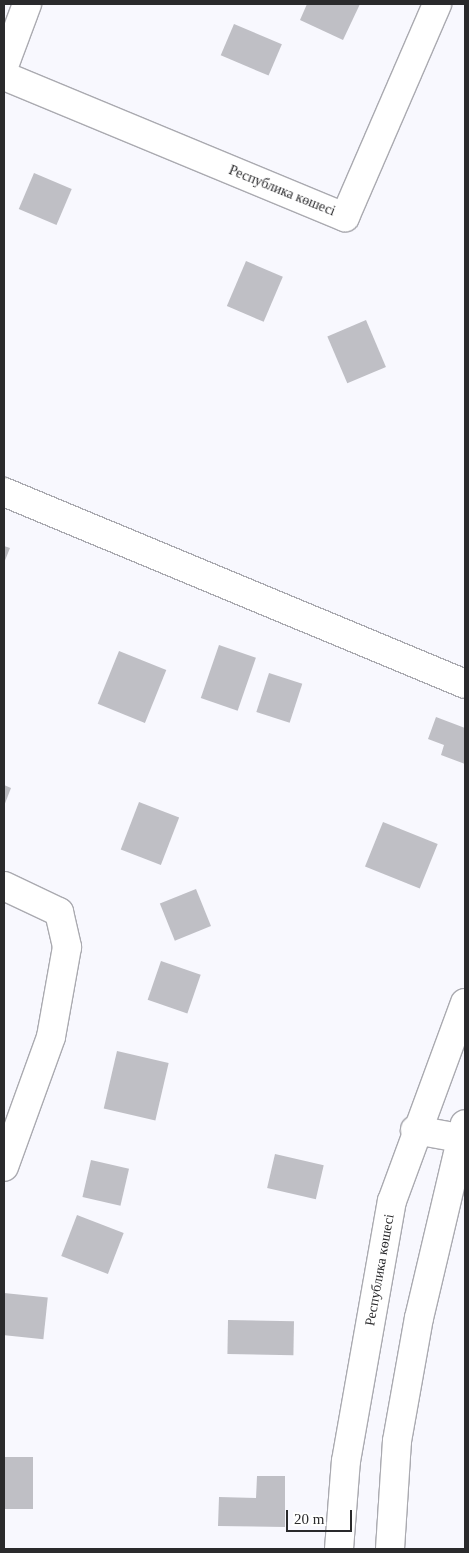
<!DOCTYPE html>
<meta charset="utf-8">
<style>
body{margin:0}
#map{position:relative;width:469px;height:1553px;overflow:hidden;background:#f8f8fe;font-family:"Times New Roman",serif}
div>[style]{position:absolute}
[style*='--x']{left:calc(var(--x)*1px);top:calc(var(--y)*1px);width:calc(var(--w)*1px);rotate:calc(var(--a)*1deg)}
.building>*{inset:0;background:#bfbfc5;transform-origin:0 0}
.roads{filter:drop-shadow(1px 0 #aaaab0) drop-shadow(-1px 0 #aaaab0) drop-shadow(0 1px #aaaab0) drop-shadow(0 -1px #aaaab0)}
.minor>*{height:28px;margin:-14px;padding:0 14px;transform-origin:14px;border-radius:14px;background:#fff}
span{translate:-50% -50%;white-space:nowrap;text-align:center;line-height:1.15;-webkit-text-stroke:4px #fff;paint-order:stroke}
.street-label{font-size:14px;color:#2a2a2c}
.frame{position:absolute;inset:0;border:5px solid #2a2a2c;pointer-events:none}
.scale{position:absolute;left:286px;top:1510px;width:66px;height:22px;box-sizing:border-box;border:2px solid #2a2a2c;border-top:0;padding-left:6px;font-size:15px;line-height:18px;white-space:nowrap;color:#2a2a2c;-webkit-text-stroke:4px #fff;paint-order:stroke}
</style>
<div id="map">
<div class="building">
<i style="clip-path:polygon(307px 4px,360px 4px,343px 40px,300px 20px)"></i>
<i style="left:234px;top:24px;width:52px;height:34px;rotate:23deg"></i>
<i style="left:34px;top:173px;width:41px;height:39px;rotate:23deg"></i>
<i style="left:246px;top:261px;width:40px;height:49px;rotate:23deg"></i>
<i style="left:366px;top:320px;width:51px;height:42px;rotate:67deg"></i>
<i style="clip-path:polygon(4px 546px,10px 548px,4px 563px)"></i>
<i style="left:219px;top:645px;width:39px;height:56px;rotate:19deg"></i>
<i style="left:119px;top:651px;width:51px;height:57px;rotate:22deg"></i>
<i style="left:269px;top:673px;width:35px;height:41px;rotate:18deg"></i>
<i style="clip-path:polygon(436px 717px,465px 728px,465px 764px,441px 755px,444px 745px,428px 739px)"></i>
<i style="clip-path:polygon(4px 785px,11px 788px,4px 806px)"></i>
<i style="left:139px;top:802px;width:43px;height:51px;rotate:21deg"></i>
<i style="left:383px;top:822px;width:59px;height:48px;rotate:22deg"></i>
<i style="left:196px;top:889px;width:40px;height:39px;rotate:68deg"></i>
<i style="left:161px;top:961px;width:42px;height:41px;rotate:19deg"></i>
<i style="left:117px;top:1051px;width:53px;height:59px;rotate:13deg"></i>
<i style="left:275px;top:1154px;width:50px;height:35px;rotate:13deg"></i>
<i style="left:91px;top:1160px;width:39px;height:38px;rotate:13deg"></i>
<i style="left:77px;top:1215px;width:50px;height:44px;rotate:21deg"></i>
<i style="left:4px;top:1293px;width:44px;height:42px;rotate:6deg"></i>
<i style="left:228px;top:1320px;width:66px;height:34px;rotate:1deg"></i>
<i style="left:4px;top:1457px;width:29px;height:52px"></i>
<i style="clip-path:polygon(257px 1476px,285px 1476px,285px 1527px,218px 1526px,219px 1497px,256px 1498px)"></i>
</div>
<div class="roads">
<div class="minor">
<i style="--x:4;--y:66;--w:66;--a:-69.6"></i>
<i style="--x:4;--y:76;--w:369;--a:22.5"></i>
<i style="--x:345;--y:217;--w:232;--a:-66.6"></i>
<i style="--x:4;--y:492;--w:499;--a:22.6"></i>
<i style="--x:4;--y:886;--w:61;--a:25.3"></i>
<i style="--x:59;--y:912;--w:36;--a:77"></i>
<i style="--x:67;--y:947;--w:91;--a:100.1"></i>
<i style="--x:51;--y:1037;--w:138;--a:109.9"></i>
<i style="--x:415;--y:1130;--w:51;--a:10.2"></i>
<i style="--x:339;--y:1549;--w:88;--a:-85.5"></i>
<i style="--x:346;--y:1461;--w:264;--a:-80"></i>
<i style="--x:392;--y:1201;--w:211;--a:-69.8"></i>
<i style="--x:390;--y:1549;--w:108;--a:-86.3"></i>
<i style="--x:397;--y:1441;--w:125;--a:-79.9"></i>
<i style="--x:419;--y:1318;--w:199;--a:-76.7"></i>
</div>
</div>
<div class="street-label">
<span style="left:282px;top:191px;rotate:22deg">Республика көшесі</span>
<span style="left:380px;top:1270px;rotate:-80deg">Республика көшесі</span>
</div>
<div class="frame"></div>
<div class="scale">20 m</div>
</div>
